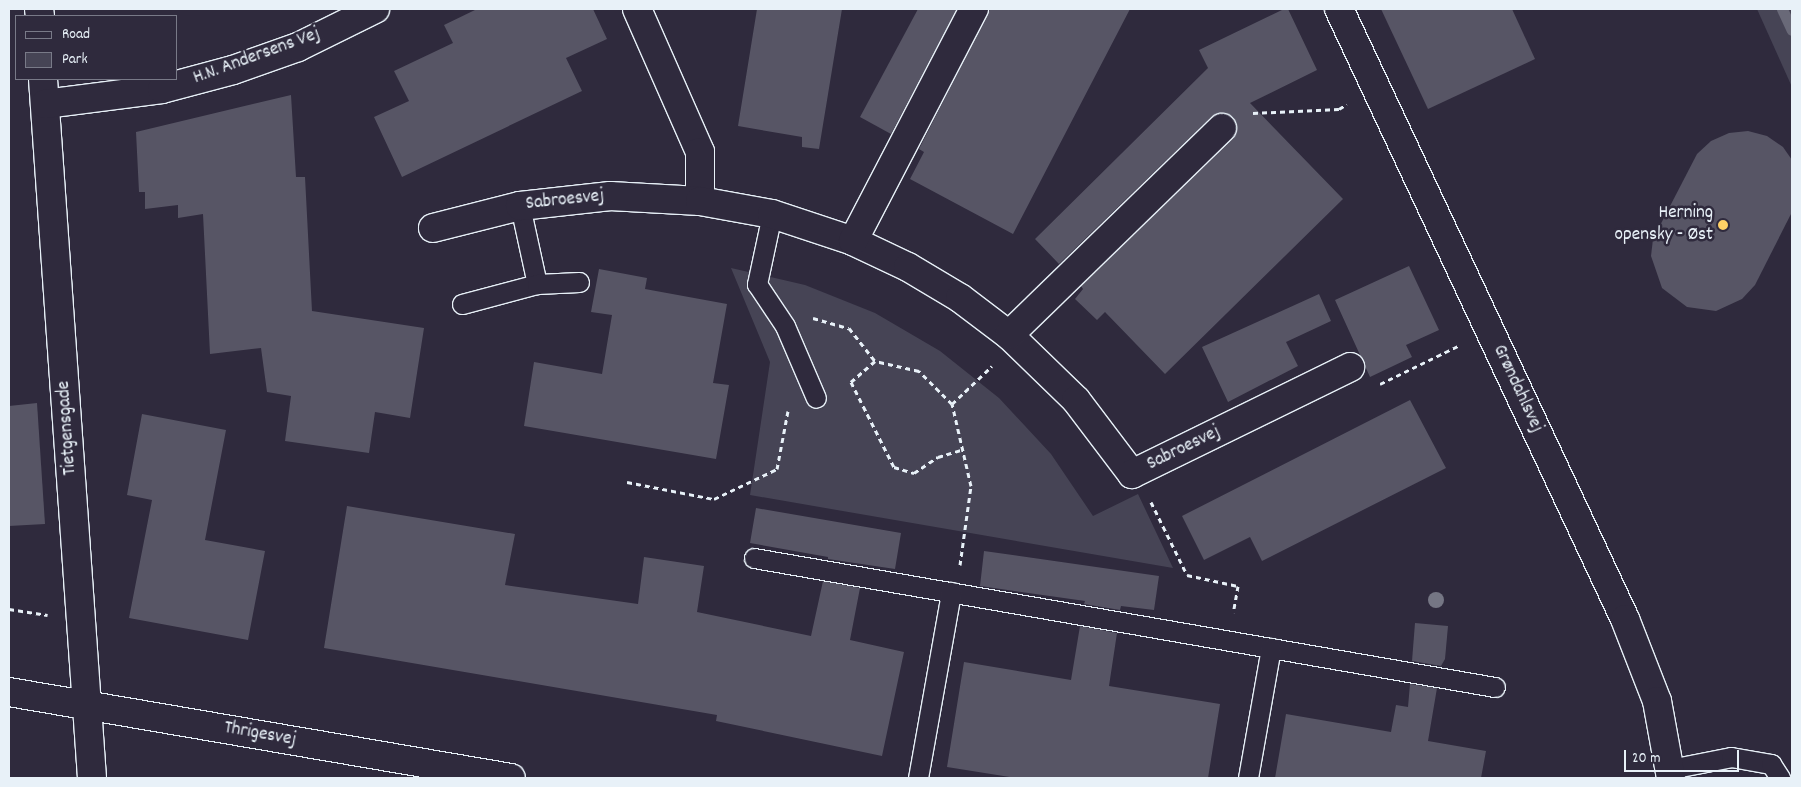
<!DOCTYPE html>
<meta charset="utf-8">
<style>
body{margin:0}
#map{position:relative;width:1801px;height:787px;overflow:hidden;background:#2f2a3d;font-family:Dekko,sans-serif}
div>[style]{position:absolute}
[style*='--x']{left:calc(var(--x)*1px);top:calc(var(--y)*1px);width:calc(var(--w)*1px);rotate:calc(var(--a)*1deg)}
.green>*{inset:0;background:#464455}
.stream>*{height:11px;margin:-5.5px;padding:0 5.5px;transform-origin:5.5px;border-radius:5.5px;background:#696978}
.building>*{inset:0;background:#575565}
.path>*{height:3px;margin-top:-1.5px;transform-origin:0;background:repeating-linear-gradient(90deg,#e8f1f8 0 5px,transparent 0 9px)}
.roads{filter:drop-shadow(1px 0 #e8f1f8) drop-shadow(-1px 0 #e8f1f8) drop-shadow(0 1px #e8f1f8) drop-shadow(0 -1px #e8f1f8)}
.lane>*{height:19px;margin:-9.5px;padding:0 9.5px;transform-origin:9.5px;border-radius:9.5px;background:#2f2a3d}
.street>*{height:28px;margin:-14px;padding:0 14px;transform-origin:14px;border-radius:14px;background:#2f2a3d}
.trees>*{width:16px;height:16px;margin:-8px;border-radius:50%;background:#757684}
.dots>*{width:14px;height:14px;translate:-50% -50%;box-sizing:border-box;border:2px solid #2f2a3d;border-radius:50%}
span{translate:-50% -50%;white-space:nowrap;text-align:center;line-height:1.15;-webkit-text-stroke:5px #2f2a3d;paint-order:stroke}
.street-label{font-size:19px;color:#e8f1f8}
.poi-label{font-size:19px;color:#e8f1f8}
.right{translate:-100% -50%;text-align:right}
.frame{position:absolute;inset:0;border:10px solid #e8f1f8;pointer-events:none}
.legend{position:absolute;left:15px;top:15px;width:162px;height:65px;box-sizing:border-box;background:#2f2a3d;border:1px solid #797a88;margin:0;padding:6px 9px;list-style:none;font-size:15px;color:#e8f1f8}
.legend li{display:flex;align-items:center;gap:10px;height:25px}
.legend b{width:25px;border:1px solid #797a88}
.scale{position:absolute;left:1624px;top:750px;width:115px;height:22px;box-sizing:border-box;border:2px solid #e8f1f8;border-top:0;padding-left:6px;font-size:15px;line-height:18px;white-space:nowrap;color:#e8f1f8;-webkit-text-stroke:4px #2f2a3d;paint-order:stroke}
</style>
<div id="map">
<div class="green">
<i style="clip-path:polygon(1757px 9px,1792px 9px,1792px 87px)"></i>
<i style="clip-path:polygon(731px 268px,805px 285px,875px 313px,940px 351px,999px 398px,1051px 454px,1093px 516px,1138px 494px,1173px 568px,750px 495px,770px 362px)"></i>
</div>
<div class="stream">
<i style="--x:1782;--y:9;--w:23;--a:65"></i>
</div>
<div class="building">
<i style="clip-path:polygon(477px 9px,593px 9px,607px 39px,566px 58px,582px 91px,402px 177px,374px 117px,409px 101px,394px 71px,453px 43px,444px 25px)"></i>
<i style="clip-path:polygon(757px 9px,842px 9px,819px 149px,802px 147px,802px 137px,738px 126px)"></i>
<i style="clip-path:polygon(918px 9px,957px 9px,891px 134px,860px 117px)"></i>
<i style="clip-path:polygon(990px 9px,1130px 9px,1013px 234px,910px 179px,924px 152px,919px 149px)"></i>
<i style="clip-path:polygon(1284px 9px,1288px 9px,1317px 70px,1250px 103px,1343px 199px,1165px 374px,1105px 312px,1097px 320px,1075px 299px,1083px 289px,1081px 286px,1233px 139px,1237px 132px,1234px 118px,1226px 113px,1211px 117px,1059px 264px,1035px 239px,1208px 68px,1199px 50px)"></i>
<i style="clip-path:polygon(1381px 9px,1512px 9px,1535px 59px,1428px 109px)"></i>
<i style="clip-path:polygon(291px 95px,296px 177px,305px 177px,312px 311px,424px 328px,410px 418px,375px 412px,369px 453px,285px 441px,291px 396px,267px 392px,261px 348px,210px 354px,203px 214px,178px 218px,178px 205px,145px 209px,145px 192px,139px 192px,136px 132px)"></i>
<i style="clip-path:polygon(1748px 131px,1767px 136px,1783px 147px,1792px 160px,1792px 212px,1755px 285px,1742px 299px,1716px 311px,1687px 307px,1662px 288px,1651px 256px,1653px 239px,1697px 154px,1711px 141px,1729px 133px)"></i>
<i style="clip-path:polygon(1409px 266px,1439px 330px,1406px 345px,1412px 357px,1370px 377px,1335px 300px)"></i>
<i style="clip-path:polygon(599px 269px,647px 278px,645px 289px,727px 304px,713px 383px,729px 385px,716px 459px,524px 426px,534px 362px,602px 374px,612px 315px,591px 312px)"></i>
<i style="clip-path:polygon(1319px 294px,1331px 321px,1286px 342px,1298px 366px,1228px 402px,1202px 347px)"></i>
<i style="clip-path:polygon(1410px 400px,1446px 468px,1262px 561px,1250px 537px,1204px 560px,1182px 516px)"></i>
<i style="clip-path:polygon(37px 403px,45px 524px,9px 526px,9px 406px)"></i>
<i style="clip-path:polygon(142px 414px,226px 430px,205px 540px,265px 551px,248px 640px,129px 618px,152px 500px,127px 495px)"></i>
<i style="clip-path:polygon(347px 506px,515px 534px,505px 585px,638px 604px,644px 557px,704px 566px,697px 612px,811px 636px,823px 581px,860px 588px,850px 640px,904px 652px,882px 756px,716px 721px,717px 715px,324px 648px)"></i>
<i style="clip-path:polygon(756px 508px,901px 533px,895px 569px,828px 559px,828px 557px,750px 543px)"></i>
<i style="clip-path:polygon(984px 551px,1159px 576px,1154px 610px,1121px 606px,1120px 610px,1084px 604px,1085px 601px,980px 586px)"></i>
<i style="clip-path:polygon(1415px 623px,1448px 626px,1445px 659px,1441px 666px,1412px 661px)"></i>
<i style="clip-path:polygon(1080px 626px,1117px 633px,1109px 686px,1220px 704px,1208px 778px,1016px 778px,947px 767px,964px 662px,1071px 680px)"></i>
<i style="clip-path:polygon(1410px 684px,1437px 688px,1428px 741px,1486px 751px,1481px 778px,1275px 778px,1286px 714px,1391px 732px,1396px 705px,1408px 707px)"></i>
</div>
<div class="path">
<i style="--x:1253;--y:113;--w:86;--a:-2.7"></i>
<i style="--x:1339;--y:109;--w:9;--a:-32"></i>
<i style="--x:813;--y:318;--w:37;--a:16"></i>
<i style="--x:849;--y:328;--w:42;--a:51.8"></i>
<i style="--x:1380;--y:384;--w:89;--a:-26"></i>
<i style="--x:952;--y:404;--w:47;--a:-135"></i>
<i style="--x:919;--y:371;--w:45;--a:-167.2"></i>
<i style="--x:875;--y:361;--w:32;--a:139"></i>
<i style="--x:851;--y:382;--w:95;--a:63.2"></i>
<i style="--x:894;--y:467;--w:21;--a:17"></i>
<i style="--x:914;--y:473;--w:29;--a:-34"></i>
<i style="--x:938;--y:457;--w:27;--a:-17"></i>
<i style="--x:627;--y:482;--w:89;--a:11.1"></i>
<i style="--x:714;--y:499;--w:70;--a:-25.5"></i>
<i style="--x:777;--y:469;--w:59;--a:-79.3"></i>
<i style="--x:1151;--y:502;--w:81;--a:63.7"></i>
<i style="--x:1187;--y:575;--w:52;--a:12.2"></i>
<i style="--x:1238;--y:586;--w:27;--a:100"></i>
<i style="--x:960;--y:565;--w:80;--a:-82.1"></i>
<i style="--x:971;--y:486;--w:84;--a:-103"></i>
<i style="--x:952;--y:404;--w:55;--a:-43.5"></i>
<i style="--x:9;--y:609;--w:39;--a:9"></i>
</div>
<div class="roads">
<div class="lane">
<i style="--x:520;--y:206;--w:80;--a:77.7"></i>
<i style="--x:772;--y:214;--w:72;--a:102.1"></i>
<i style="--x:757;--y:284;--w:50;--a:56.3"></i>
<i style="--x:785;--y:326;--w:78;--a:66.7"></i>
<i style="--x:462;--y:304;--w:78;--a:-14.9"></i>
<i style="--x:537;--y:284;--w:42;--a:-2.7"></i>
<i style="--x:754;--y:558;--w:752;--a:9.88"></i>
<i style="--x:1670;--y:769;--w:62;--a:-11.1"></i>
<i style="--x:1731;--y:757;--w:41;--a:9.9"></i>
<i style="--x:1771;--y:764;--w:17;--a:57"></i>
<i style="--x:918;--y:778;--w:189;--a:-79.9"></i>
<i style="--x:1248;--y:778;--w:132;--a:-80"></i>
</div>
<div class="street">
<i style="--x:39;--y:9;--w:7;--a:82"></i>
<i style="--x:637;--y:9;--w:156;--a:66.2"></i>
<i style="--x:700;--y:152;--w:49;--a:90"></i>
<i style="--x:1339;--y:9;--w:674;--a:64.88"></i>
<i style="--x:1625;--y:619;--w:88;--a:68.7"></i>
<i style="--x:1657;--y:701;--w:78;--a:79.7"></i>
<i style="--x:43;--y:79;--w:701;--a:85.99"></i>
<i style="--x:45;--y:104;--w:118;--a:-7.3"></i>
<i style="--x:162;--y:89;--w:73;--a:-15"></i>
<i style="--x:233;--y:70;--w:69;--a:-19.5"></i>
<i style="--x:298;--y:47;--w:86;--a:-26.3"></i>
<i style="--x:433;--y:228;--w:90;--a:-14.2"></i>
<i style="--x:520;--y:206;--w:91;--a:-6.3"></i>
<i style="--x:610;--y:196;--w:90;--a:3.2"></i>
<i style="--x:700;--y:201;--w:73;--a:10.2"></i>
<i style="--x:772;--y:214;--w:85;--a:18.4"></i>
<i style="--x:853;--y:241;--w:61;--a:25.3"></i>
<i style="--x:908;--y:267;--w:61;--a:30.8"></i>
<i style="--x:960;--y:298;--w:61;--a:37.1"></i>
<i style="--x:1009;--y:335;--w:93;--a:44.1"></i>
<i style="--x:1076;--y:400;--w:93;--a:52.9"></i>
<i style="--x:1132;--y:474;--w:243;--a:-26.1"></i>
<i style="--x:853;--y:241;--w:262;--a:-62.5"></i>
<i style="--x:1009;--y:335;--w:297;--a:-44.2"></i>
<i style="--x:9;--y:692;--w:509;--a:9.72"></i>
</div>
</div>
<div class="trees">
<i style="left:1436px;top:600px"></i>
</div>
<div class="dots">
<i style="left:1723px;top:225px;background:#ffd166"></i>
</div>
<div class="street-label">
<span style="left:257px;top:57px;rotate:-20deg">H.N. Andersens Vej</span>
<span style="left:565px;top:201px;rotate:-6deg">Sabroesvej</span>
<span style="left:1517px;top:389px;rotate:65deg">Grøndahlsvej</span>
<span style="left:68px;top:428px;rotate:-94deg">Tietgensgade</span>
<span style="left:1184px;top:449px;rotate:-26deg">Sabroesvej</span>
<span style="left:260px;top:735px;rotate:10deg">Thrigesvej</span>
</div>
<div class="poi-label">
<span class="right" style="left:1713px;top:225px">Herning<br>opensky - Øst</span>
</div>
<div class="frame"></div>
<ul class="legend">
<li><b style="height:6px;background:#2f2a3d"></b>Road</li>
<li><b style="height:14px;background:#464455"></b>Park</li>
</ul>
<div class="scale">20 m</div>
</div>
